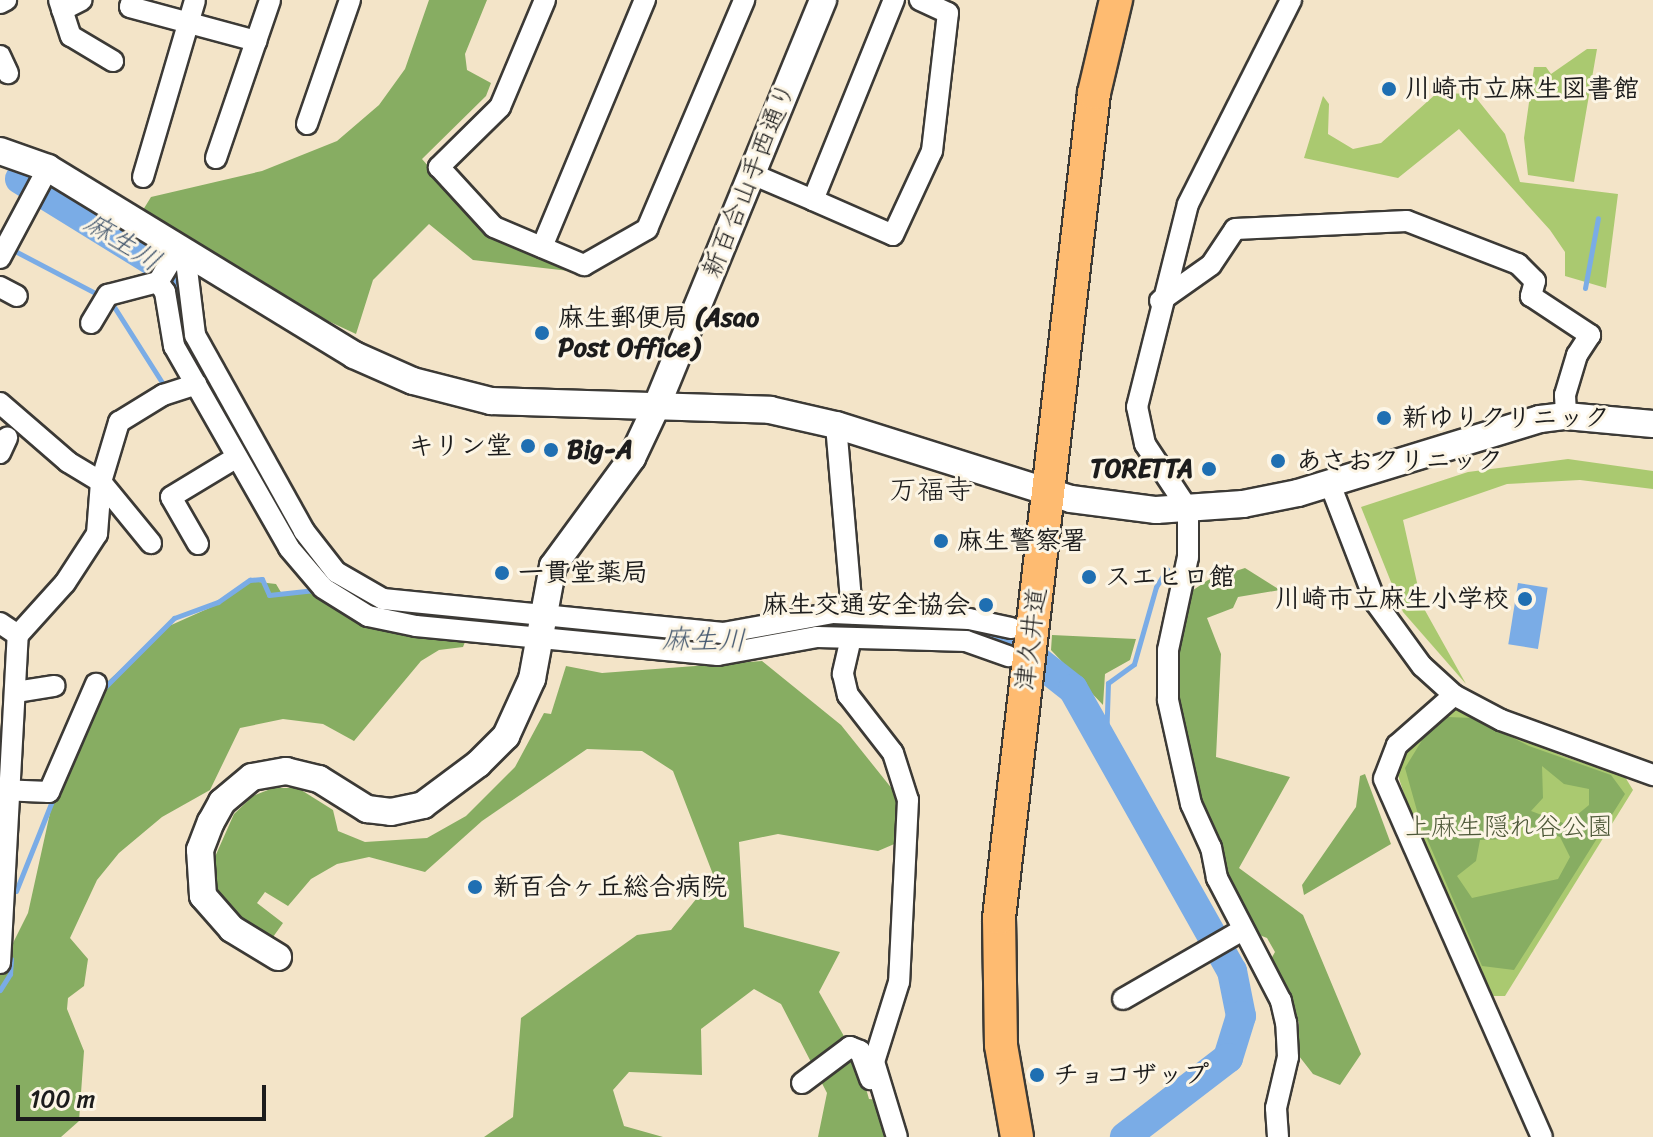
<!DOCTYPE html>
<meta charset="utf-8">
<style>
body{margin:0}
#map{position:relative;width:1653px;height:1137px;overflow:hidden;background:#f3e4c8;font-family:Sriracha,"Klee One",sans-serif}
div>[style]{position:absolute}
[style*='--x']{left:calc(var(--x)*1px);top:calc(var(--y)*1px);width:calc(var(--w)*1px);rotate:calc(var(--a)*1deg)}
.green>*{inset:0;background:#aac970}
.forest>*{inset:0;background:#87ad62}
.water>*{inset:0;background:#7aace6;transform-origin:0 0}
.stream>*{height:5px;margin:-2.5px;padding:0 2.5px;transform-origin:2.5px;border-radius:2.5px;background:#7aace6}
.river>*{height:30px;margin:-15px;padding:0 15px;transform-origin:15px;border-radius:15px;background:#7aace6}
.roads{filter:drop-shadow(2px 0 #3c3a36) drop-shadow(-2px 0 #3c3a36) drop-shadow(0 2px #3c3a36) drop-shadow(0 -2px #3c3a36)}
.minor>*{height:20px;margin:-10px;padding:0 10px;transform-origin:10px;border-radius:10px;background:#fff}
.tertiary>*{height:26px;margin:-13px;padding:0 13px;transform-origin:13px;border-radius:13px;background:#fff}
.primary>*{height:32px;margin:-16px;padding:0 16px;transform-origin:16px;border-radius:16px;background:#febb71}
.dots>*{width:22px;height:22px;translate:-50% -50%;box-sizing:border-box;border:4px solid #fcf5e5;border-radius:50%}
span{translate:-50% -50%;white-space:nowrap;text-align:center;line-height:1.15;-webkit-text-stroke:6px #fcf5e5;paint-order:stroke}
.poi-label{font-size:26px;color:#1c1c1c;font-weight:700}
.left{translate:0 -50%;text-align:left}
.right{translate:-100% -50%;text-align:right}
.street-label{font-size:26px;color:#1c1c1c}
.park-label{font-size:26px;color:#4e5939}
.water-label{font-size:28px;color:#42566d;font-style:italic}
.neighbourhood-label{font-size:28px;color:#1c1c1c}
.scale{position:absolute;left:16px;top:1085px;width:250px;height:36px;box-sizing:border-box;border:4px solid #1c1c1c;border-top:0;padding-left:10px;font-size:24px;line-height:28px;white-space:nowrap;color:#1c1c1c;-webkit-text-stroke:6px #fcf5e5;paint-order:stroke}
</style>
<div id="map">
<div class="green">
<i style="clip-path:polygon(1587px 49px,1597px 49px,1574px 182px,1528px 175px,1524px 138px,1534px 67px,1546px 67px,1551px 74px)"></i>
<i style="clip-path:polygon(1437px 93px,1473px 94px,1505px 134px,1520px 182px,1618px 194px,1606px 288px,1565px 276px,1565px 252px,1550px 230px,1459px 129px,1398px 178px,1304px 158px,1323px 96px,1329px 104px,1328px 134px,1353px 149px,1381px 143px)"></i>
<i style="clip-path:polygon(1568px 459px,1653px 471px,1653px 489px,1580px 480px,1507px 484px,1403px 520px,1422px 605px,1466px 684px,1403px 612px,1361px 507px,1468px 472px)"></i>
<i style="clip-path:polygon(1456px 705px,1560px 755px,1625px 777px,1633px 790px,1505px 996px,1490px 996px,1413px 822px,1396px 769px,1403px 751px)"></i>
</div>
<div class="forest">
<i style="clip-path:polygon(429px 0,487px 0,465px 54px,467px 70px,491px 83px,486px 96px,422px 159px,489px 235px,587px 273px,473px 260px,429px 224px,373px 280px,356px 334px,296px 306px,143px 210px,151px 197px,262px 171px,337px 141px,379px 105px,405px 69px)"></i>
<i style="clip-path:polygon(1245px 568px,1280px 590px,1238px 597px,1233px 608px,1207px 618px,1221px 654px,1216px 757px,1290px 777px,1239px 868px,1303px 915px,1361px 1054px,1340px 1085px,1313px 1074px,1299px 1056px,1299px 1023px,1271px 959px,1275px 952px,1267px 938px,1249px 931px,1201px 815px,1171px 678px,1183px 597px,1208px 580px)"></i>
<i style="clip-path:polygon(250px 581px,276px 584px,282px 594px,313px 592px,467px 637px,463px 647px,439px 650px,421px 661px,354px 741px,323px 724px,283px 719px,240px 728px,210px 790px,162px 817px,119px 853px,97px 880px,70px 938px,88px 959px,84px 986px,68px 998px,67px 1009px,84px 1051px,79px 1121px,61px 1137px,0 1137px,0 969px,28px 913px,54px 795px,97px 691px,169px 626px,216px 605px)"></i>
<i style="clip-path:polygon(1052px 635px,1136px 639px,1130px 660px,1105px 674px,1103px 705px,1051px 650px)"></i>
<i style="clip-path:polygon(762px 661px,841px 725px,901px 800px,899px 842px,878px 851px,778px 834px,739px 842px,744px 927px,840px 952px,819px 992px,858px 1061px,869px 1099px,878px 1100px,893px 1137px,818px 1137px,827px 1093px,781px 1004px,754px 989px,701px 1029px,702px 1075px,629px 1072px,613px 1090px,624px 1126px,663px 1137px,484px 1137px,513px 1117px,521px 1018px,637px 935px,671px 930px,714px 877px,673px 771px,642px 751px,587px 749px,482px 821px,425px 872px,369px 857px,337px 864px,311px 879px,288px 906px,265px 892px,257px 903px,283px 923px,273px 937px,238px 919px,217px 897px,210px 868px,234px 814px,253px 796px,273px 788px,298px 788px,333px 810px,338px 831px,365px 842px,427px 838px,466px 816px,515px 767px,544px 713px,551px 714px,566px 666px,602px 673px)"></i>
<i style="clip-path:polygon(evenodd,1447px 717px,1474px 718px,1529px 746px,1611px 775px,1625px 794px,1514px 970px,1482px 966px,1421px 825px,1405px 768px,1424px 737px,1447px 717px,1542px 766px,1564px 784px,1589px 789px,1589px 805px,1566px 824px,1531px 811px,1543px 798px,1542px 766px,1447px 717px,1507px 818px,1560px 837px,1570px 857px,1558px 879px,1472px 898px,1457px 876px,1476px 861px,1480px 840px,1505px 839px,1507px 818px)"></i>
<i style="clip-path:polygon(1365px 774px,1391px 844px,1304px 895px,1302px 885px,1356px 807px,1360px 776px)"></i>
</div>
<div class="water">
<i style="left:1518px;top:583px;width:30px;height:62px;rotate:9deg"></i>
</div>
<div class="stream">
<i style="--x:13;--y:250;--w:99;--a:27.6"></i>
<i style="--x:1585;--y:288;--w:71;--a:-79.5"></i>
<i style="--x:111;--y:302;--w:101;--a:57.6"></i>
<i style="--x:104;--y:688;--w:99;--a:-45"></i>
<i style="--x:174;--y:618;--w:47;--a:-20"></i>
<i style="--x:218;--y:602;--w:39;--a:-35"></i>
<i style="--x:250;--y:580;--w:12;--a:-5"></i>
<i style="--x:262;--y:579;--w:17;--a:66"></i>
<i style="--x:269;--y:595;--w:46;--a:-6.2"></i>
<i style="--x:1106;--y:743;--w:60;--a:-88.1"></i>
<i style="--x:1108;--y:683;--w:32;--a:-36"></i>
<i style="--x:1134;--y:664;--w:80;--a:-74.1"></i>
<i style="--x:1156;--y:587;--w:21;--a:-59"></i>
<i style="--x:16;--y:891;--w:102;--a:-68.2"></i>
<i style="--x:0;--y:990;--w:19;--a:-58"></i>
<i style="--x:10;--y:974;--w:15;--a:-86"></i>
</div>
<div class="river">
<i style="--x:20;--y:179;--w:179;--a:31.7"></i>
<i style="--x:172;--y:273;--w:70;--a:79.3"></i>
<i style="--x:185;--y:342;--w:255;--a:59.9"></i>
<i style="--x:313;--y:563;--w:47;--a:41.5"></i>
<i style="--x:348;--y:594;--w:73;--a:16.7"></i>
<i style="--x:418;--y:615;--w:196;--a:5.9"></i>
<i style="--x:745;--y:644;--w:85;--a:-13.5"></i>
<i style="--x:828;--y:624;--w:157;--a:4"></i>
<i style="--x:985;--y:635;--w:34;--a:17"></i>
<i style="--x:1017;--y:645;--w:71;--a:38.2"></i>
<i style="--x:1073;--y:689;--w:324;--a:60.6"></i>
<i style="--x:1232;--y:971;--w:46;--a:78.7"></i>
<i style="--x:1241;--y:1016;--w:44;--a:107.2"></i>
<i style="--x:1228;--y:1058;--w:130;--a:142.5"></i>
</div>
<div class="roads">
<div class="minor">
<i style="--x:59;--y:0;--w:38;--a:72"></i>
<i style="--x:71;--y:36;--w:49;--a:30.8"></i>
<i style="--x:132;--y:0;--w:7;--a:106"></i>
<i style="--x:130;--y:7;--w:131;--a:15.1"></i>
<i style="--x:545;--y:0;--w:116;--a:112.8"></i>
<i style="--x:500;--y:107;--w:86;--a:135.5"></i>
<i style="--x:439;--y:167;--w:81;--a:47.5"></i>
<i style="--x:494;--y:227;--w:98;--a:22.9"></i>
<i style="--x:584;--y:265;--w:73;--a:-29.7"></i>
<i style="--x:647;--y:229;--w:249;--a:-67"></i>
<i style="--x:0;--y:3;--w:7;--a:-27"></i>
<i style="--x:62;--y:10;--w:22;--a:-27"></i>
<i style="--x:0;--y:56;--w:19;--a:65"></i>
<i style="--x:307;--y:124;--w:131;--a:-70.9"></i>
<i style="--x:216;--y:158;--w:167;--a:-71.1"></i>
<i style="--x:752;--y:174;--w:66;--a:23.1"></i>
<i style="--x:813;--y:200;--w:216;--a:-68"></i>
<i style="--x:143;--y:177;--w:184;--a:-73.6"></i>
<i style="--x:813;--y:200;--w:87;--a:23.6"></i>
<i style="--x:893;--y:235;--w:93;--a:-65.1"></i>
<i style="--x:932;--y:151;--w:139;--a:-83.4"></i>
<i style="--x:948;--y:13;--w:31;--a:-155"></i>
<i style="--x:542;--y:247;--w:268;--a:-67.4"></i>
<i style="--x:178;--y:249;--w:39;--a:121"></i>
<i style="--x:158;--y:282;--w:12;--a:55"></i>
<i style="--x:165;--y:292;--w:55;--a:80.5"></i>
<i style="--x:174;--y:346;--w:232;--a:60.3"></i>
<i style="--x:289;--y:548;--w:52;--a:49.6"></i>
<i style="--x:323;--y:588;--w:53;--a:31.9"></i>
<i style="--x:368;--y:616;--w:49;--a:11.8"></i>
<i style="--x:416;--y:626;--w:303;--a:5.5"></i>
<i style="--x:718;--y:655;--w:101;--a:-10.3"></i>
<i style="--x:817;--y:637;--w:149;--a:1.5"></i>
<i style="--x:966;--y:641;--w:45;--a:19.7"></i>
<i style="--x:185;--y:253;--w:83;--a:83"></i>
<i style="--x:195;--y:335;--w:224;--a:60.9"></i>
<i style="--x:304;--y:531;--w:52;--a:52"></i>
<i style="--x:336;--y:572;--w:54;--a:29.9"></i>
<i style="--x:383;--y:599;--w:342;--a:5.7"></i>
<i style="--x:723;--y:633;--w:112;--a:-10.3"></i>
<i style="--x:833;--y:613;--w:136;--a:2.5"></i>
<i style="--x:969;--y:619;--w:43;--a:12.1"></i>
<i style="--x:0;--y:258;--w:102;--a:-61.9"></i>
<i style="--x:0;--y:287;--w:19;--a:28"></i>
<i style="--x:1160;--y:301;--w:62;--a:-35.2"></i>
<i style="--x:1211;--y:265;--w:43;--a:-56.3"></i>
<i style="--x:1235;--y:229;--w:172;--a:-2.7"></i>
<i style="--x:1407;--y:221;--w:119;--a:21.2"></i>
<i style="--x:1518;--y:264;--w:24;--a:45"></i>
<i style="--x:1535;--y:281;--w:16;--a:105"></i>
<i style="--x:1531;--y:296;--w:71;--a:33.5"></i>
<i style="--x:1590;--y:335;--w:24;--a:123"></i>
<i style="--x:1577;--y:355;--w:42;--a:106.7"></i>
<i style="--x:1565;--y:395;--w:21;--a:87"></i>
<i style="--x:91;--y:323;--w:33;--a:-59"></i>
<i style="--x:108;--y:295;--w:52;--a:-14.6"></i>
<i style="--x:0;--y:403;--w:90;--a:40.9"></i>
<i style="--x:68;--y:462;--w:39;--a:31"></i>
<i style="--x:101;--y:482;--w:79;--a:50.7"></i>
<i style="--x:836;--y:425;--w:189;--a:85.1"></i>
<i style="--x:0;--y:453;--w:17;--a:-65"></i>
<i style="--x:1330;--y:484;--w:128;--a:68.9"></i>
<i style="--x:1376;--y:603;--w:78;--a:53.9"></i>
<i style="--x:1422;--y:666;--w:43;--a:42.2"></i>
<i style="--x:1454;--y:695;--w:53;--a:28"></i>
<i style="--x:1501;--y:720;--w:162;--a:19.9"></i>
<i style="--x:198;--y:544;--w:54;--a:-119.9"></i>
<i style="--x:171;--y:497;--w:77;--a:-31.2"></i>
<i style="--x:0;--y:623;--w:22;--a:34"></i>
<i style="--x:851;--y:638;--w:37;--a:103"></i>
<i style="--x:843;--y:674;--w:22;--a:77"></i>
<i style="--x:848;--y:695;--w:73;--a:52.2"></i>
<i style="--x:893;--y:753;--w:49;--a:72.3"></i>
<i style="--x:908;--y:800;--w:182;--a:92.8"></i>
<i style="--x:899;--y:982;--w:84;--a:107.4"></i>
<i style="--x:874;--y:1062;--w:78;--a:73"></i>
<i style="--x:16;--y:692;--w:39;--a:-9"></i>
<i style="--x:1454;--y:695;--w:76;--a:138.7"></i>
<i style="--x:1397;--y:745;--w:36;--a:111"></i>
<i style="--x:1384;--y:779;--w:391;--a:66.2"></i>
<i style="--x:0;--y:790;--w:49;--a:2.3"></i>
<i style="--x:49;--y:792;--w:118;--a:-66.5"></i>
<i style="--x:0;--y:963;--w:328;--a:-86.9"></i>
<i style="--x:18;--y:635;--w:70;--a:-47.9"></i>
<i style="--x:65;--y:583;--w:59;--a:-56.9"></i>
<i style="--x:97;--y:534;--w:52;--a:-85.6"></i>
<i style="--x:101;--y:482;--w:63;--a:-73.3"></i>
<i style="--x:119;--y:422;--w:52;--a:-31.5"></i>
<i style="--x:163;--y:395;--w:35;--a:-18"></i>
<i style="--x:1123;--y:999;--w:136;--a:-30"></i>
<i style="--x:802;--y:1083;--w:60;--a:-36.9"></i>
<i style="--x:850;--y:1047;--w:11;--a:22"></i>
<i style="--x:860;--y:1051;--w:30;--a:70"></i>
<i style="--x:1278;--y:1137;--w:29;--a:-94"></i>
<i style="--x:1276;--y:1108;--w:52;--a:-76.8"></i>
<i style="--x:1288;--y:1057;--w:34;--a:-93"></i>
<i style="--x:1286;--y:1023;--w:23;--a:-103"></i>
<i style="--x:1281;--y:1001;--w:139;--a:-117.5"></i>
<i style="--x:1217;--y:878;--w:31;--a:-101"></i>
<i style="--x:1211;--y:848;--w:48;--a:-114.4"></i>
<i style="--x:1191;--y:804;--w:107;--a:-102.5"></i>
<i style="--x:1168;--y:700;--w:50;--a:-90"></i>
<i style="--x:1168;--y:650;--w:95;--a:-77.9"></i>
<i style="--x:1188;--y:557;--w:48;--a:-90"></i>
<i style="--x:1188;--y:509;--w:78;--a:-123.5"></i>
<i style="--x:1145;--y:444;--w:38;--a:-102"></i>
<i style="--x:1137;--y:407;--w:209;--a:-75.9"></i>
<i style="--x:1188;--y:204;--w:229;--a:-63.2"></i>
</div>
<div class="tertiary">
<i style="--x:0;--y:151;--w:51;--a:19.5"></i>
<i style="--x:48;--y:168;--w:359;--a:31.4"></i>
<i style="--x:354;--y:355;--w:64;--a:23.8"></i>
<i style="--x:413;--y:381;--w:81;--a:14.4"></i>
<i style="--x:491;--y:401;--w:279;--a:1.8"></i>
<i style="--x:770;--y:410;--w:68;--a:12.8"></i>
<i style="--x:836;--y:425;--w:246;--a:17.5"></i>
<i style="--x:1071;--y:499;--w:86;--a:7.4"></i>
<i style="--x:1156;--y:510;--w:87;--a:-3.9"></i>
<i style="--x:1243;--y:504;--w:56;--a:-11.3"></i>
<i style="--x:1298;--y:493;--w:253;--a:-17"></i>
<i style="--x:1540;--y:419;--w:26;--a:-7"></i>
<i style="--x:1566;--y:416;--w:87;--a:5.3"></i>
<i style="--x:278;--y:957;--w:54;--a:-148.7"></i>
<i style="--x:232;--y:929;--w:44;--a:-131.3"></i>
<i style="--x:203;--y:896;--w:46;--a:-93.7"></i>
<i style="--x:200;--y:850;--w:30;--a:-69"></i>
<i style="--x:211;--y:822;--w:23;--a:-61"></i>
<i style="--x:222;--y:802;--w:39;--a:-40"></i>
<i style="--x:252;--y:777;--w:35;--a:-10"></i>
<i style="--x:286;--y:771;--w:34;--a:14"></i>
<i style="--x:319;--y:779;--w:57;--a:32"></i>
<i style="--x:367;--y:809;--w:24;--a:7"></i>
<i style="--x:391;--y:812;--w:33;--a:-12"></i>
<i style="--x:423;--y:805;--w:69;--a:-36.7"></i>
<i style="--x:478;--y:764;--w:40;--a:-45"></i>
<i style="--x:506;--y:736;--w:63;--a:-65.5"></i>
<i style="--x:532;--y:679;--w:115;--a:-79.5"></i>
<i style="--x:553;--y:566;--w:134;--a:-53.8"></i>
<i style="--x:632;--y:458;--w:59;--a:-64.7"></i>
<i style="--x:657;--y:405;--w:438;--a:-67.7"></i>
</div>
<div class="primary">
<i style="--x:1017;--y:1137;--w:93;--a:-99.9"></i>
<i style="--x:1001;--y:1045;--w:127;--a:-90.9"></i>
<i style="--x:999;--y:918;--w:830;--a:-83.43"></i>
<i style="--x:1094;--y:93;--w:96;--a:-76.7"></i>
</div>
</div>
<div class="dots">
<i style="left:1389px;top:89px;background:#1f6fb2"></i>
<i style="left:542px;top:333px;background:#1f6fb2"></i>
<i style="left:1384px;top:418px;background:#1f6fb2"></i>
<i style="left:528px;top:446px;background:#1f6fb2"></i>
<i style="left:551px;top:450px;background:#1f6fb2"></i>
<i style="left:1278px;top:461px;background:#1f6fb2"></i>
<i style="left:1209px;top:469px;background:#1f6fb2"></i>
<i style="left:941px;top:541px;background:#1f6fb2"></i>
<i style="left:502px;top:573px;background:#1f6fb2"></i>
<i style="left:1089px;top:577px;background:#1f6fb2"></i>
<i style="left:1525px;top:599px;background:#1f6fb2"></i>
<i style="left:986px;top:605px;background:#1f6fb2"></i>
<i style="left:475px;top:887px;background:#1f6fb2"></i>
<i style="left:1037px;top:1075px;background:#1f6fb2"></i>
</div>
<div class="poi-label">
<span class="left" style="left:1405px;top:89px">川崎市立麻生図書館</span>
<span class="left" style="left:558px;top:333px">麻生郵便局 (Asao<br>Post Office)</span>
<span class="left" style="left:1402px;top:418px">新ゆりクリニック</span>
<span class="right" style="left:512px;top:446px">キリン堂</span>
<span class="left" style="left:567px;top:450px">Big-A</span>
<span class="left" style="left:1296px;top:461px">あさおクリニック</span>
<span class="right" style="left:1193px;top:469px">TORETTA</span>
<span class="left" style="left:957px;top:541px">麻生警察署</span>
<span class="left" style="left:518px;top:573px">一貫堂薬局</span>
<span class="left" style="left:1105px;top:577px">スエヒロ館</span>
<span class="right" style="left:1509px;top:599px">川崎市立麻生小学校</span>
<span class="right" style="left:970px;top:605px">麻生交通安全協会</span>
<span class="left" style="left:493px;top:887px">新百合ヶ丘総合病院</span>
<span class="left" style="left:1053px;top:1075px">チョコザップ</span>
</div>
<div class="street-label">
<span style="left:749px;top:180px;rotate:-68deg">新百合山手西通り</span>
<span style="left:1031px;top:639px;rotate:-83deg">津久井道</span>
</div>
<div class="park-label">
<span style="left:1509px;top:827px">上麻生隠れ谷公園</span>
</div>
<div class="water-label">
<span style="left:123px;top:242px;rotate:32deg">麻生川</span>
<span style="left:704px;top:640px;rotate:1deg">麻生川</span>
</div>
<div class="neighbourhood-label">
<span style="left:931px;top:490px">万福寺</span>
</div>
<div class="scale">100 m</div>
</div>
